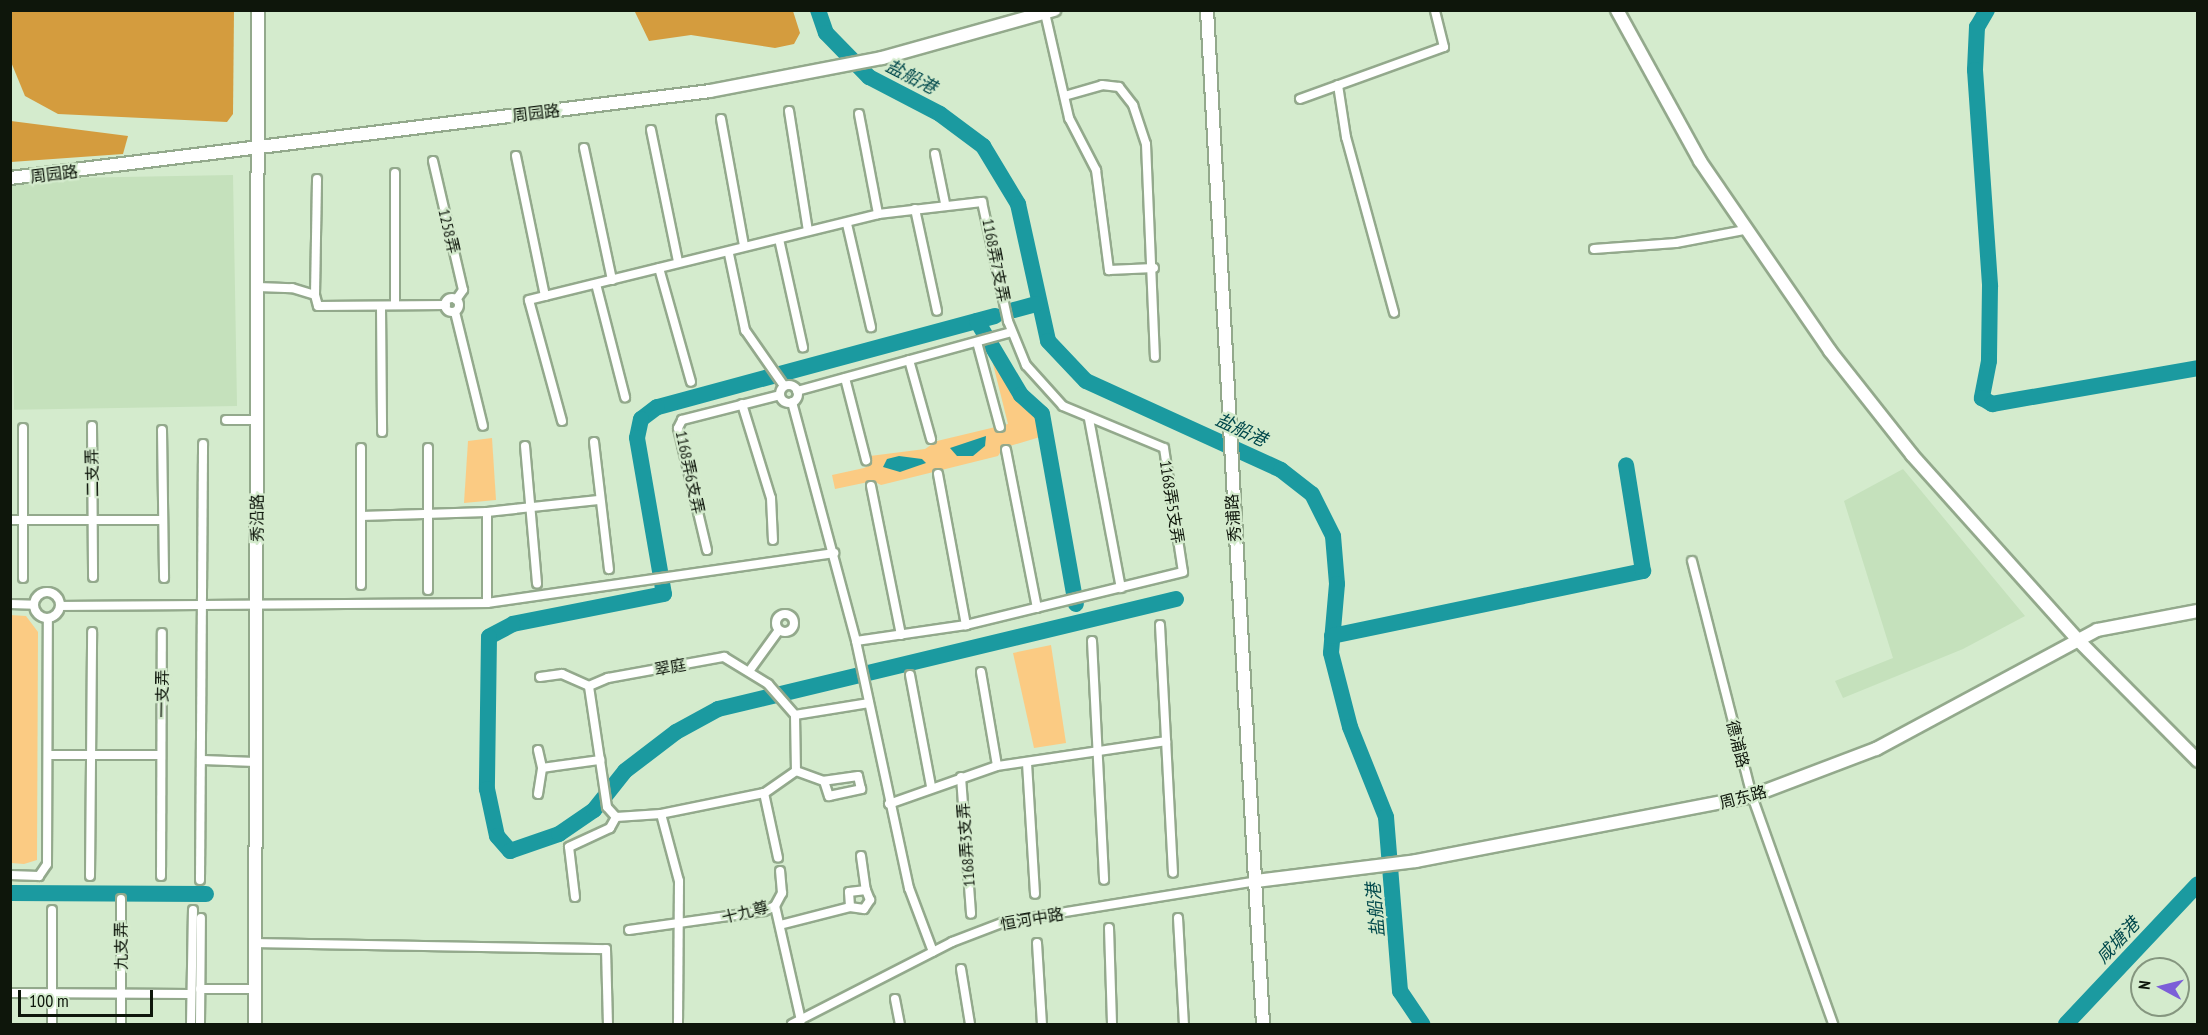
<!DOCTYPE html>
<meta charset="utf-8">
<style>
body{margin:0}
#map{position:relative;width:2208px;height:1035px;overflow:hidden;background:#d4ebcd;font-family:"PT Sans Narrow","Noto Sans SC",sans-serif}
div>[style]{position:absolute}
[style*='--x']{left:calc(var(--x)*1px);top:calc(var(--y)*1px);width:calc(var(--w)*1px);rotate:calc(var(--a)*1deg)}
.built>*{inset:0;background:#c5e1bc;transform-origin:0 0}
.green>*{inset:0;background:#fbcb83}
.forest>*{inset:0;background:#d49c3e}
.water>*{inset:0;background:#1b9aa0}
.river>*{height:16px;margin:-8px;padding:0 8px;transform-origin:8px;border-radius:8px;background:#1b9aa0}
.roads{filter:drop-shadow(2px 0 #93a98c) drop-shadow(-2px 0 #93a98c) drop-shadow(0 2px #93a98c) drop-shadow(0 -2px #93a98c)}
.street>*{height:8px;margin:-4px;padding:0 4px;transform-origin:4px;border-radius:4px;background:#fff}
.street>.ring{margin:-4px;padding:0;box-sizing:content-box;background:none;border:8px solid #fff;border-radius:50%}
.secondary>*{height:12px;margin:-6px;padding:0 6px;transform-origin:6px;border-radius:6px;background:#fff}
span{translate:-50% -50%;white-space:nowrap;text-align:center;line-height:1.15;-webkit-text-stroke:4.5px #d4ebcd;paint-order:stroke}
.street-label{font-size:16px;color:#0e160b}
.water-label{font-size:18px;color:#00484b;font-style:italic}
.frame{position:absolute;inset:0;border:12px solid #0e160b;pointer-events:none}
.north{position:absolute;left:2130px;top:957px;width:60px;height:60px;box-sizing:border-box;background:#d4ebcd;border:2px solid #85967f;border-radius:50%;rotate:277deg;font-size:16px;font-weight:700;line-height:24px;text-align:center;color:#0e160b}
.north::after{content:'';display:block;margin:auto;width:21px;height:27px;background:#7c5ed8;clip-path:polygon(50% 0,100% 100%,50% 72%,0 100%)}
.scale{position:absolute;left:18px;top:990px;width:135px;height:27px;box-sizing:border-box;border:3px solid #0e160b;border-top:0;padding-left:8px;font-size:18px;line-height:21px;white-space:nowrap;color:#0e160b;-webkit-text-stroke:4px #d4ebcd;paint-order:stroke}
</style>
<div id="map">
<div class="built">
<i style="left:233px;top:175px;width:231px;height:223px;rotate:89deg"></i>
<i style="clip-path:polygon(1903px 469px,2025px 616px,1963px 649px,1843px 698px,1835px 681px,1893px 658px,1844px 501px)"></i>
</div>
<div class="green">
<i style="clip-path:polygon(992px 360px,1037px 419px,1040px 437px,1003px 448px,998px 456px,881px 485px,873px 481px,835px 489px,832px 475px,864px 468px,872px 464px,870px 456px,925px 449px,937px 441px,1008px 424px)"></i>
<i style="clip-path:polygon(492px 438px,496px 500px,464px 503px,468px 441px)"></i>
<i style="clip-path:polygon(10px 615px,26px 616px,38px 632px,37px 860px,24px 864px,11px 863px)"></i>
<i style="clip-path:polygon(1051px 645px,1066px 743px,1034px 748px,1013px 653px)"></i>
</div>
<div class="forest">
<i style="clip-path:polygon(10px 11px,234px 11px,233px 114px,227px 122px,58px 114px,25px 96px,11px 62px)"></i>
<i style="clip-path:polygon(563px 11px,793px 11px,800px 33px,794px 44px,775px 48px,691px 35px,649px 41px,635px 12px)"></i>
<i style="clip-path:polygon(11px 121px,128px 136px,123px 154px,11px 162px)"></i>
</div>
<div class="water">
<i style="clip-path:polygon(986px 436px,985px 446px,973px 456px,957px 456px,950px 448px)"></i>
<i style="clip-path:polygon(899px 456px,922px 459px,926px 463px,900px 472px,883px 467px,887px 459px)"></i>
</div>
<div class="river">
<i style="--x:818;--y:10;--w:24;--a:71"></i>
<i style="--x:826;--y:33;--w:62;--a:45.7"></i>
<i style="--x:869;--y:77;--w:80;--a:27.5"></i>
<i style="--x:940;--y:114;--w:54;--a:36.7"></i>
<i style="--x:983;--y:146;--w:68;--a:58.9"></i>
<i style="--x:1018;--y:204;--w:140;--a:77.6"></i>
<i style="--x:1048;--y:341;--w:55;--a:46.5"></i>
<i style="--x:1086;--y:381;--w:214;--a:24.5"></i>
<i style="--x:1281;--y:470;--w:39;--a:38"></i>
<i style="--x:1312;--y:494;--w:47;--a:63.4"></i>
<i style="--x:1333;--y:536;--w:48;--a:85.2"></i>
<i style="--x:1337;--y:584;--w:69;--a:95"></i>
<i style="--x:1331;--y:653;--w:76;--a:75.6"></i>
<i style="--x:1350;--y:727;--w:97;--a:68.2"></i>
<i style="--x:1386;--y:817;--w:175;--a:85.4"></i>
<i style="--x:1400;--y:991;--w:40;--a:56"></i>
<i style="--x:1987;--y:10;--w:20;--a:120"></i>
<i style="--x:1977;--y:27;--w:43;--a:92.7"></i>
<i style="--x:1975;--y:70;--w:217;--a:86"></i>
<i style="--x:1990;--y:286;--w:75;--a:90.8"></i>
<i style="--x:1989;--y:361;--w:38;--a:101"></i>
<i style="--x:1982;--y:398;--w:12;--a:31"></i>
<i style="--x:1992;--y:404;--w:209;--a:-9.9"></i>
<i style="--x:1014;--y:310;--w:23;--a:-15"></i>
<i style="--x:995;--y:316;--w:350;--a:164.9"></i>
<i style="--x:657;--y:407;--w:20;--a:143"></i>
<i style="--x:641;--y:419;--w:19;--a:102"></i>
<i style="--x:637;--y:438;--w:158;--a:80.2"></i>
<i style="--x:664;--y:594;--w:154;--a:168.8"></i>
<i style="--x:513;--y:624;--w:27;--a:152"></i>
<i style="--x:489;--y:637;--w:152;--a:90.8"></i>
<i style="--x:487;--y:789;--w:48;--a:78"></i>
<i style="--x:497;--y:836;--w:20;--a:49"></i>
<i style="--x:510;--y:851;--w:52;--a:-19.1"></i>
<i style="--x:559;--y:834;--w:42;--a:-34.4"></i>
<i style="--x:594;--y:810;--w:50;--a:-51.5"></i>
<i style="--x:625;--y:771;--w:64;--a:-37.4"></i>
<i style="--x:676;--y:732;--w:48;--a:-28.7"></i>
<i style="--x:718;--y:709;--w:471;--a:-13.5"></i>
<i style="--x:977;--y:321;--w:86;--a:59.3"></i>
<i style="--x:1021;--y:395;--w:28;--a:42"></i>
<i style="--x:1042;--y:414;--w:193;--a:79.9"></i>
<i style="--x:1332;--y:636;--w:318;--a:-11.8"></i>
<i style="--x:1643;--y:571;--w:107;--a:-99.1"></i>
<i style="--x:10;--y:893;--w:196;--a:0.3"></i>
<i style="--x:2066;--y:1024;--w:192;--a:-46.7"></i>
</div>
<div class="roads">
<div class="street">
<i style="--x:1045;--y:13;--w:108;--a:77.1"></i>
<i style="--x:1069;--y:118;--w:59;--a:62.6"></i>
<i style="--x:1096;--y:170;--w:101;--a:82.6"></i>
<i style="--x:1109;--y:270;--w:45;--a:-2.5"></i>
<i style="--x:1338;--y:85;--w:53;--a:81.3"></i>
<i style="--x:1346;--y:137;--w:182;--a:74.7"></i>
<i style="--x:1068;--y:95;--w:35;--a:-16"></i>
<i style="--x:1102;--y:85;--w:17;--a:7"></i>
<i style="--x:1119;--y:87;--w:23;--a:52"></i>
<i style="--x:1133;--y:105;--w:41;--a:71.6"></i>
<i style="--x:1146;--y:144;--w:213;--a:87.6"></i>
<i style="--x:1300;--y:99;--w:153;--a:-19.9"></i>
<i style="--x:1444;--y:47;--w:38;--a:-104"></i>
<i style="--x:789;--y:111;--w:121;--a:81"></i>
<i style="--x:859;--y:114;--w:102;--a:79.2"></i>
<i style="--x:721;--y:119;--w:129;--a:79.7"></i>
<i style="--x:651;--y:130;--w:135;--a:78.4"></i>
<i style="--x:584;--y:148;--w:135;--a:78"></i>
<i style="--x:935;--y:154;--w:50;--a:78.5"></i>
<i style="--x:516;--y:156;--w:143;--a:78.3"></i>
<i style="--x:433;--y:161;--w:132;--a:76.9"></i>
<i style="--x:463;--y:290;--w:12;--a:125"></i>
<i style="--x:395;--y:173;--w:132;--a:90"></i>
<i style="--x:915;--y:209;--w:104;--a:77.8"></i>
<i style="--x:847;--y:224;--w:106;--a:76.9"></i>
<i style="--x:779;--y:239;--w:111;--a:77.5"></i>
<i style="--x:1594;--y:249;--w:82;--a:-4.2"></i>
<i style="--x:1676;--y:243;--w:69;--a:-10.8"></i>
<i style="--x:729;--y:254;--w:78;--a:78.1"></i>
<i style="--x:745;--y:330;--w:68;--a:55.1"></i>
<i style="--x:659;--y:268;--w:118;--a:74.3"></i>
<i style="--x:596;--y:284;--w:117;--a:75.6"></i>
<i style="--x:258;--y:287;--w:34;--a:2"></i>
<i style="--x:292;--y:288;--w:24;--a:17"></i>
<i style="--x:315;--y:295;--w:11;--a:75"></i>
<i style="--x:318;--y:306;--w:128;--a:-0.4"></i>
<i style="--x:315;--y:295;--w:116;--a:-89"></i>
<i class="ring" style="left:445px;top:298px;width:6px;height:6px"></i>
<i style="--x:381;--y:307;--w:125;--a:89.5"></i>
<i style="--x:455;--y:312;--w:117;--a:76.2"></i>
<i style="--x:977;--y:342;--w:88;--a:74.9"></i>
<i style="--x:909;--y:360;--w:82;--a:74.4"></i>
<i style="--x:845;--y:378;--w:85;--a:75.6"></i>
<i class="ring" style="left:780px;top:385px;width:10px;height:10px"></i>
<i style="--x:797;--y:391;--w:222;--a:-15.4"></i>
<i style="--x:792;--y:402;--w:247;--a:75"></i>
<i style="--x:856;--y:641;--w:253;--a:77.9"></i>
<i style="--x:909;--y:888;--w:68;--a:69.4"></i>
<i style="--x:742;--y:404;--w:98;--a:72.9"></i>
<i style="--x:771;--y:498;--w:42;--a:87.3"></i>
<i style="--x:1089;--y:419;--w:172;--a:79.3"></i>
<i style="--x:226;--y:420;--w:31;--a:0"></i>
<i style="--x:562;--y:421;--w:125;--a:-105.3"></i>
<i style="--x:529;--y:300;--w:359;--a:-13.8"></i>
<i style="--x:878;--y:214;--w:105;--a:-6.6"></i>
<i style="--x:982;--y:202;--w:122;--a:77.7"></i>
<i style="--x:1008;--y:321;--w:48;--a:67.8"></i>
<i style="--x:1026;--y:365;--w:55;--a:47.9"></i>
<i style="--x:1063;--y:406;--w:109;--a:22.6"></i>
<i style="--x:1164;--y:448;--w:125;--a:81.3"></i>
<i style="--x:1183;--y:572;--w:223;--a:166.3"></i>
<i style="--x:966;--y:625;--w:111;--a:171.7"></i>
<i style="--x:92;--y:426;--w:151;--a:89.6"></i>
<i style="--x:162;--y:430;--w:148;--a:89.2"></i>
<i style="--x:594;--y:442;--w:128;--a:83.3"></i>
<i style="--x:525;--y:446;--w:138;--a:85"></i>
<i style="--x:428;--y:448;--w:142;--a:90"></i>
<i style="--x:1006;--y:450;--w:161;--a:78.9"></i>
<i style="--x:938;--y:474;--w:154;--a:79.5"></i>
<i style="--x:871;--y:486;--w:152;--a:78.6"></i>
<i style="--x:361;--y:516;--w:126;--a:-1.8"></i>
<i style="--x:487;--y:512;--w:112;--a:-6.2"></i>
<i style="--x:10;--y:520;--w:152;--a:0"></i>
<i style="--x:707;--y:550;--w:125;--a:-103.4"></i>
<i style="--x:678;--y:428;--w:9;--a:-63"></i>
<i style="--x:682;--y:420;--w:101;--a:-14.3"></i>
<i style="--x:1692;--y:561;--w:243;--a:75.7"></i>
<i style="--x:1752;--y:796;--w:242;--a:70.4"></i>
<i style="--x:23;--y:578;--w:150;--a:-90"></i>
<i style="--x:361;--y:585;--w:137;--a:-90"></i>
<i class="ring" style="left:34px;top:592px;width:18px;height:18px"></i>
<i style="--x:487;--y:603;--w:91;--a:-90"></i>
<i style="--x:10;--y:604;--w:24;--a:2"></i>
<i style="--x:60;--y:606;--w:427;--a:-0.4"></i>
<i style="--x:487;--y:603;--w:351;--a:-8.2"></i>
<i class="ring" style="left:776px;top:614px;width:10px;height:10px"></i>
<i style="--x:1160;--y:625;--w:248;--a:87"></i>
<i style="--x:1092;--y:641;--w:239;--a:87.1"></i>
<i style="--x:750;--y:670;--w:49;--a:-54.1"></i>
<i style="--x:981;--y:672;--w:95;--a:80.3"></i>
<i style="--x:910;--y:675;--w:113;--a:79.3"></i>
<i style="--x:540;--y:677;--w:22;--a:-8"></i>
<i style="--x:562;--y:674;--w:30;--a:24"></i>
<i style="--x:795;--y:715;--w:56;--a:89"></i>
<i style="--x:796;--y:771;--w:39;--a:145"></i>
<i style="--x:764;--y:793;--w:105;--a:168.5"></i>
<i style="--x:661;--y:814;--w:45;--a:176.2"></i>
<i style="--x:616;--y:817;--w:13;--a:-132"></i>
<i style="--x:607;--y:807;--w:122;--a:-98.5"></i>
<i style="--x:589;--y:686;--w:21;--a:-23"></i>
<i style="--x:608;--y:678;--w:118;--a:-10.3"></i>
<i style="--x:724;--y:657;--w:52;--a:31.5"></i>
<i style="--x:768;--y:684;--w:41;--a:48.9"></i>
<i style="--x:795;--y:715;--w:75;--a:-9.2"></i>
<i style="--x:538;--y:750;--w:18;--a:77"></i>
<i style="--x:48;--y:755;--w:113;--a:0"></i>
<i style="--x:203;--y:760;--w:52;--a:2.2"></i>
<i style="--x:1027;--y:763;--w:131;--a:86.5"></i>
<i style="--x:796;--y:771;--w:30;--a:20"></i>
<i style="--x:824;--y:781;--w:16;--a:72"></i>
<i style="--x:829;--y:796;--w:33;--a:-12"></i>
<i style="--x:861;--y:789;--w:13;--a:-103"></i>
<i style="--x:858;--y:776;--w:34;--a:172"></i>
<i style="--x:961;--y:777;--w:137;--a:85.8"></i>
<i style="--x:764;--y:793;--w:66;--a:77.8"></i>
<i style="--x:538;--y:794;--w:26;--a:-81"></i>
<i style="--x:542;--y:768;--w:59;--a:-7.9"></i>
<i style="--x:889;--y:804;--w:114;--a:-19.4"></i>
<i style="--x:997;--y:766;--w:171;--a:-8.4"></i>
<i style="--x:661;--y:814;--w:69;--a:75"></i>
<i style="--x:679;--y:881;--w:143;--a:90.4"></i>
<i style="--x:861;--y:856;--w:34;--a:82"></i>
<i style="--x:10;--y:875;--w:29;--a:2"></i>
<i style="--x:39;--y:876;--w:14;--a:-56"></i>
<i style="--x:47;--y:864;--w:246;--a:-89.8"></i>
<i style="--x:90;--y:876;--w:244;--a:-89.5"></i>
<i style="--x:161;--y:876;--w:243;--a:-89.8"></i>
<i style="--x:200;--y:880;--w:436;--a:-89.6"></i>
<i style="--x:575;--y:897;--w:50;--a:-96.8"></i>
<i style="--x:569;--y:847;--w:45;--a:-24.9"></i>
<i style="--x:610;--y:828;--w:13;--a:-61"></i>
<i style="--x:775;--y:906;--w:117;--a:77.2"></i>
<i style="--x:1178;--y:918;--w:106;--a:86.8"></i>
<i style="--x:780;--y:925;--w:72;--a:-14.4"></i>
<i style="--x:850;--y:907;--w:14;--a:8"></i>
<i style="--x:864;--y:909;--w:11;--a:-56"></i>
<i style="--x:870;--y:900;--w:11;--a:-112"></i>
<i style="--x:866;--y:890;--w:17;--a:173"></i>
<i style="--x:849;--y:892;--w:15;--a:86"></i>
<i style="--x:1109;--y:928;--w:96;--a:88.2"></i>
<i style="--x:629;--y:930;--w:136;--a:-8"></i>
<i style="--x:764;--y:911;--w:12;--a:-24"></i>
<i style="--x:775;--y:906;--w:15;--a:-62"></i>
<i style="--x:782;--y:893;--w:22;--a:-95"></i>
<i style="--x:256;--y:943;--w:350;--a:1"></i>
<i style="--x:606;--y:949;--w:75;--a:88.5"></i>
<i style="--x:1037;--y:943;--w:81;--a:86.5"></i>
<i style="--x:961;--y:969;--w:56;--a:80.7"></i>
<i style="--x:200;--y:989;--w:56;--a:0"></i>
<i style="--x:10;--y:993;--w:181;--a:0.3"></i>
<i style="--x:895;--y:999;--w:25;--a:79"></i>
<i style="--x:52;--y:1024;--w:114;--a:-90"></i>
<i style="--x:121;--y:1024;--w:125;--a:-90"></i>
<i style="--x:191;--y:1024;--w:114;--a:-89"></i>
<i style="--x:200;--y:1024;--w:106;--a:-89.5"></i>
<i style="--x:792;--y:1024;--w:180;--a:-27.1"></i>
<i style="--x:952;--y:942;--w:56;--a:-21"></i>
<i style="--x:1004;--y:922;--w:255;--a:-9.2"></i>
</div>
<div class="secondary">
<i style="--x:1207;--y:10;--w:1016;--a:86.84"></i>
<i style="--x:1617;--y:10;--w:172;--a:61.2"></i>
<i style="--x:1700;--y:161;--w:230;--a:55.6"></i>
<i style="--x:1830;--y:351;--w:132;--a:51.7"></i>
<i style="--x:1912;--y:455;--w:246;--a:48.1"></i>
<i style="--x:2076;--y:638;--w:173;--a:45.2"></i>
<i style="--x:10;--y:178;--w:705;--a:-7.08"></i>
<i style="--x:710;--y:91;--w:175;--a:-10.9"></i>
<i style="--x:882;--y:58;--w:179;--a:-15.6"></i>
<i style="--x:1256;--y:881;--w:161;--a:-7.1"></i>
<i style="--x:1416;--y:861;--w:342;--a:-10.9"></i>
<i style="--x:1752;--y:796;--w:133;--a:-20.8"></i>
<i style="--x:1876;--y:749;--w:251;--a:-28.3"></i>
<i style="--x:2097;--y:630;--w:103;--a:-10.7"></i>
<i style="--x:255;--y:1024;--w:1014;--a:-89.83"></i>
</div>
</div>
<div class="street-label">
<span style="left:536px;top:113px;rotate:-7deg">周园路</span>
<span style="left:54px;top:174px;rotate:-7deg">周园路</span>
<span style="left:449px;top:231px;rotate:77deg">1258弄</span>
<span style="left:996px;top:260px;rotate:79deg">1168弄7支弄</span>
<span style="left:690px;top:472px;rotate:78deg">1168弄6支弄</span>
<span style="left:92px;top:473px;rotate:-91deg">二支弄</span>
<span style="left:1172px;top:502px;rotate:81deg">1168弄5支弄</span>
<span style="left:257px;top:518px;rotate:-90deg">秀沿路</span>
<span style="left:1233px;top:518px;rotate:-94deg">秀浦路</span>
<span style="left:670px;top:667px;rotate:-11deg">翠庭</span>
<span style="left:162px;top:694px;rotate:-89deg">一支弄</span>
<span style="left:1738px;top:744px;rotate:76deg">德浦路</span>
<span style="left:1743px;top:797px;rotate:-15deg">周东路</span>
<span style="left:966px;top:845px;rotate:-94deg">1168弄3支弄</span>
<span style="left:745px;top:912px;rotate:-14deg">十九尊</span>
<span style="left:1032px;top:919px;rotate:-10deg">恒河中路</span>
<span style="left:121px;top:946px;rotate:-90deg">九支弄</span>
</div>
<div class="water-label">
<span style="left:911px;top:77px;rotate:27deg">盐船港</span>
<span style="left:1241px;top:430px;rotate:25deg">盐船港</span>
<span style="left:1376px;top:910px;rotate:-95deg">盐船港</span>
<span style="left:2118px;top:941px;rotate:-47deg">咸塘港</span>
</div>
<div class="frame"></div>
<div class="north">N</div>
<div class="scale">100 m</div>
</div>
